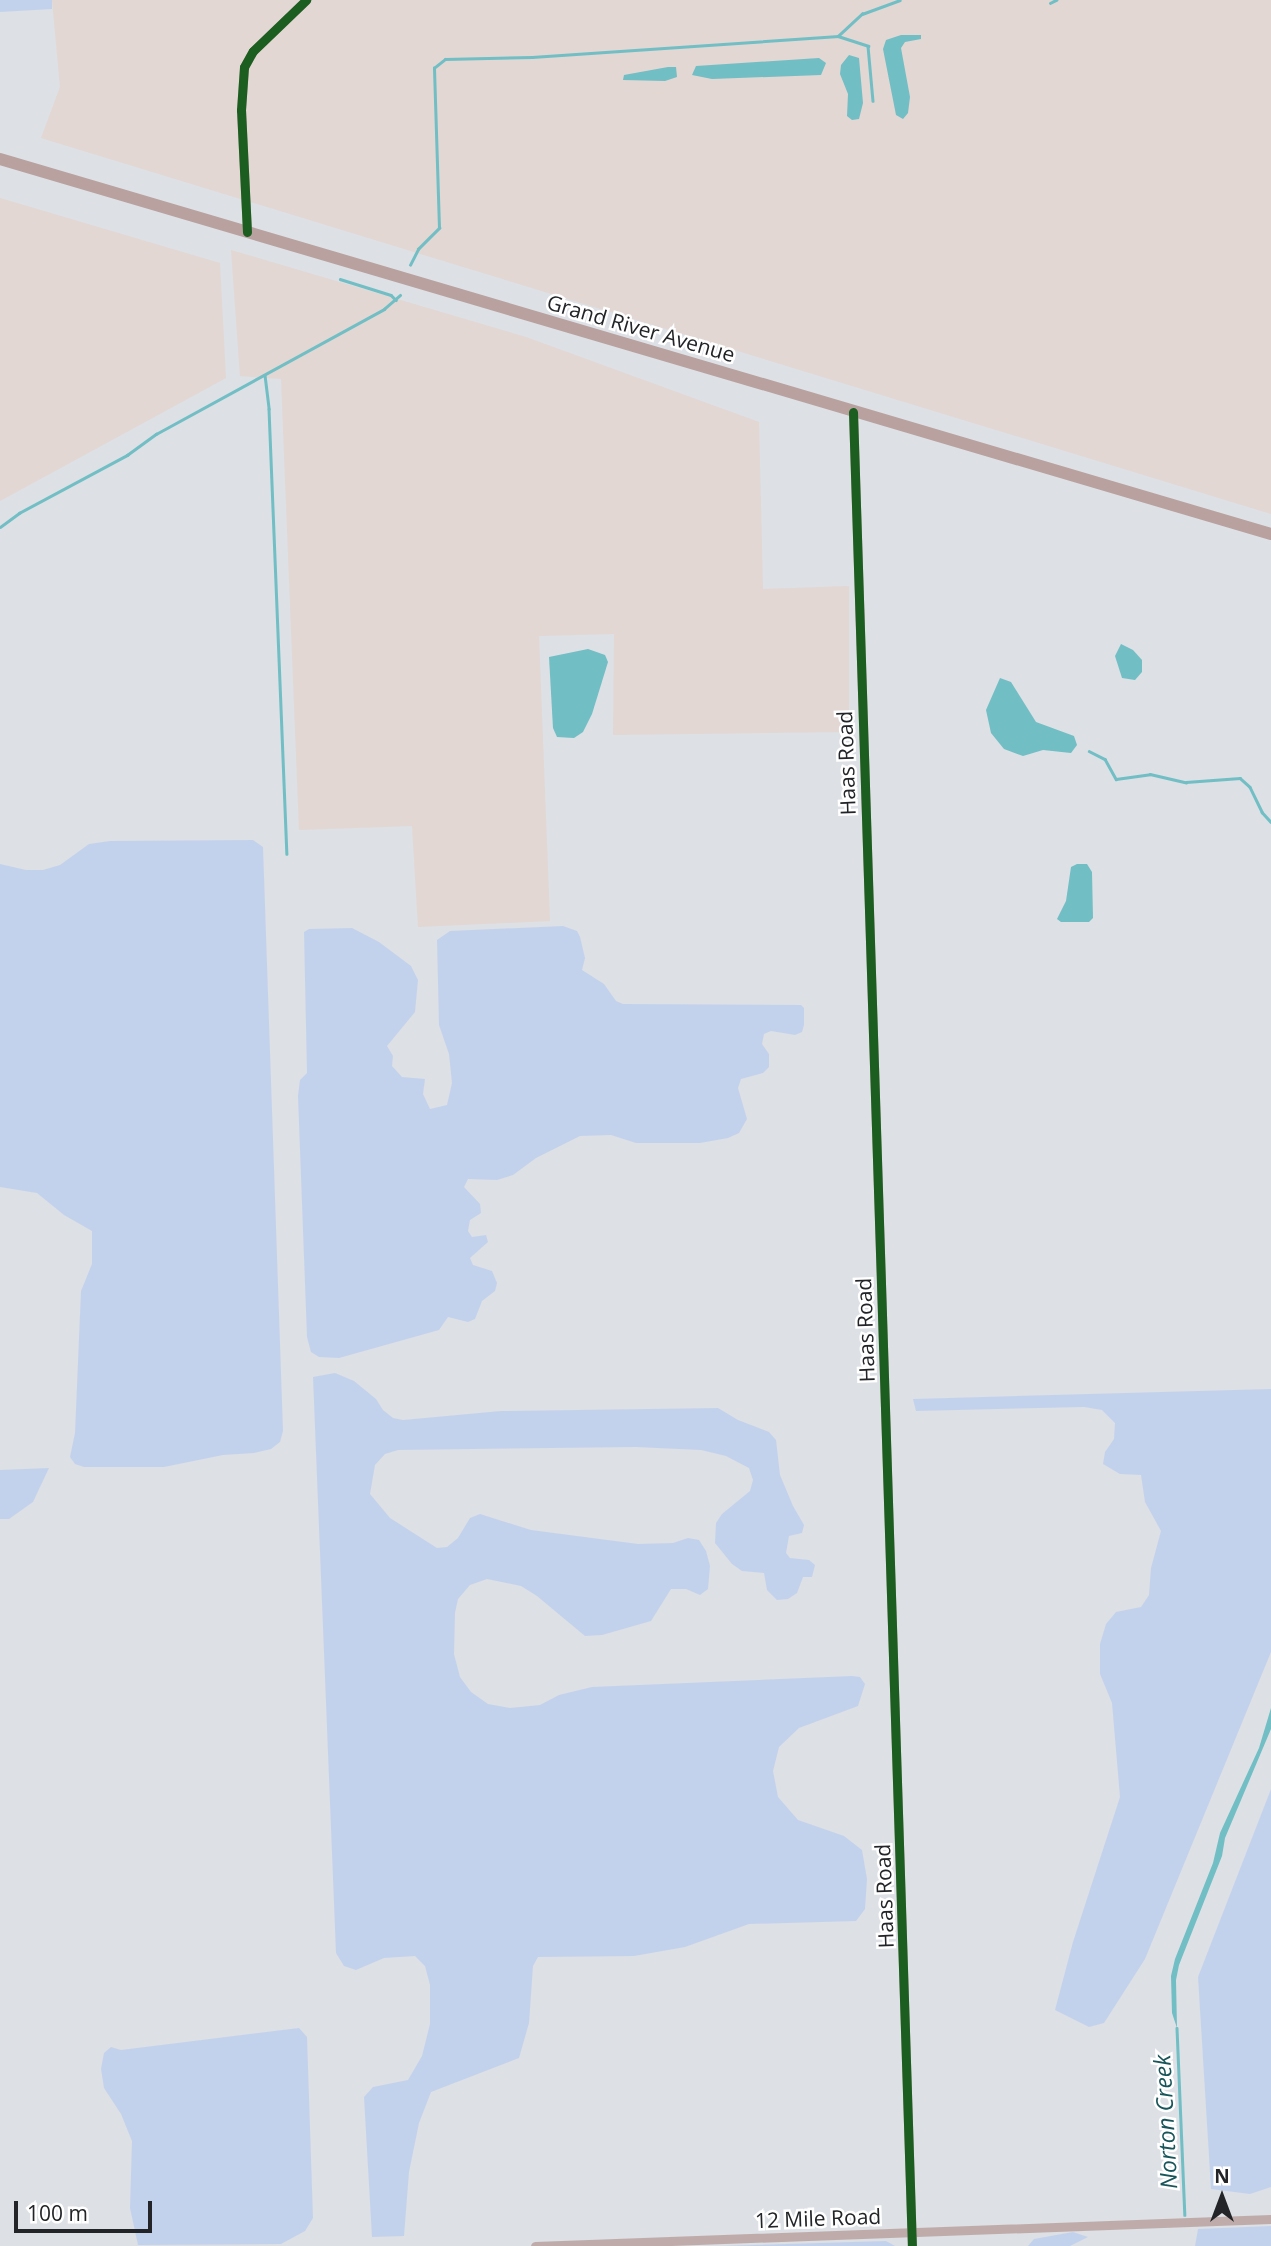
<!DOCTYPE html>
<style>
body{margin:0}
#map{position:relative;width:1271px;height:2246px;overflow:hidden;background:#dde0e4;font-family:"Open Sans",sans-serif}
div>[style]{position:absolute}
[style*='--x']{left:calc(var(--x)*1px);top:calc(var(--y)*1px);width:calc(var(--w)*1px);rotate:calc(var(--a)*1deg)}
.industrial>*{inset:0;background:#e2d7d3}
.green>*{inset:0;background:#c3d2ec}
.water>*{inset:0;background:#71bec5}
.stream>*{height:2.5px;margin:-1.25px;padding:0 1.25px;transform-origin:1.25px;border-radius:1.25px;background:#71bec5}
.minor>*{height:9px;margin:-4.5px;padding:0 4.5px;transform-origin:4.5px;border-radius:4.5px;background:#bfacaa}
.secondary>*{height:12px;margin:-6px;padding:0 6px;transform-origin:6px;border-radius:6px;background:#b8a19e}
.cycleway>*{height:9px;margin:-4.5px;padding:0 4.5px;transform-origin:4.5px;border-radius:4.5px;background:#1b5e20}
span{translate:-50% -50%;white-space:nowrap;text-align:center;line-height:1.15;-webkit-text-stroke:5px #fff;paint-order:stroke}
.street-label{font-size:21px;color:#222427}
.water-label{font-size:23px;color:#18555a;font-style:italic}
.north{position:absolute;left:1187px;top:2162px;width:70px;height:70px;-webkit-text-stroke:5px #fff;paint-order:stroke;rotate:0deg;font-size:19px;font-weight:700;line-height:28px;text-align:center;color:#222427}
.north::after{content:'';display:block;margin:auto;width:24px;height:32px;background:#222427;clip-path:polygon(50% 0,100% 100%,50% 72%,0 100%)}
.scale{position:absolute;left:14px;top:2201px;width:138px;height:32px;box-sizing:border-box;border:4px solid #222427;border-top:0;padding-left:9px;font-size:21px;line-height:24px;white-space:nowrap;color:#222427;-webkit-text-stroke:5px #fff;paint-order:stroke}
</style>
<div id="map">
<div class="industrial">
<i style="clip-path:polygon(52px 0,1271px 0,1271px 514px,41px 138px,60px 87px)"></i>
<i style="clip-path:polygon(0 198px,220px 263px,226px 378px,0 501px)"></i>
<i style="clip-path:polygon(231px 250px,526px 337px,759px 422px,763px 589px,849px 586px,849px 732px,613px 735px,614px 634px,539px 636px,550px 921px,418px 927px,412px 826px,299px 830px,281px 379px,240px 376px)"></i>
</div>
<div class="green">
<i style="clip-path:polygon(0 0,52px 0,52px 9px,0 12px)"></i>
<i style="clip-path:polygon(253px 840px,263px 847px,283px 1431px,280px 1442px,271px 1449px,254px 1453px,223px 1455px,164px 1467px,84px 1467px,75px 1464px,70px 1457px,75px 1433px,81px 1291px,92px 1264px,92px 1231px,64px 1215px,37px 1193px,0 1187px,0 864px,26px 870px,43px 870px,60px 865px,89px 844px,110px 841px)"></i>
<i style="clip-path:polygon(563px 926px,577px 931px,580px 937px,585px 958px,582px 970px,604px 984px,616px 1001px,623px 1004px,801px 1005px,804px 1008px,804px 1025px,802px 1032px,795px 1035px,771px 1031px,764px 1034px,762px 1044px,769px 1054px,769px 1067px,763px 1073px,741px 1079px,738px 1088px,747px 1119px,739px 1133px,728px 1138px,700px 1143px,636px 1143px,611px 1135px,580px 1136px,536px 1158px,513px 1175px,497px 1180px,468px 1179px,464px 1187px,480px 1204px,481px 1213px,470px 1220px,468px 1231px,472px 1237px,486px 1235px,488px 1242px,470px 1258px,473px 1265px,492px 1271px,497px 1283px,495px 1291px,482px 1301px,475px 1319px,468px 1322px,448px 1317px,439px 1330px,339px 1358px,319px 1357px,311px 1352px,307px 1337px,298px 1096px,300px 1080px,307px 1073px,304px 932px,309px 929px,352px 928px,379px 942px,411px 966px,418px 980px,415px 1012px,387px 1046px,393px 1056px,392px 1066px,402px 1077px,425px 1079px,423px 1094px,430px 1109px,447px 1105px,452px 1083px,449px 1054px,439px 1025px,437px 940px,450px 931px)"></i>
<i style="clip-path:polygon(335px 1373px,354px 1381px,376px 1399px,383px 1410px,393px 1418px,403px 1420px,501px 1411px,718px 1408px,738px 1420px,769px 1432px,776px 1440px,780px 1475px,793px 1506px,804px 1525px,802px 1533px,789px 1536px,786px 1553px,790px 1558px,809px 1560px,815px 1565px,812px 1577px,803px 1577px,797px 1593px,788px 1599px,777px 1600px,767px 1590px,764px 1573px,742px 1571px,732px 1564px,715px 1543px,716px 1523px,722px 1514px,750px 1491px,753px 1480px,749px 1468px,726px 1456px,701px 1450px,636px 1447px,398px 1450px,385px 1454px,375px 1465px,370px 1494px,390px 1518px,437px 1548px,447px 1547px,458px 1538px,470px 1518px,480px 1514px,531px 1530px,638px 1544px,673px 1543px,688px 1538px,699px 1540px,706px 1551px,710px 1566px,708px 1589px,700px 1595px,686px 1589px,671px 1589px,651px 1621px,602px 1635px,585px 1636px,537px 1596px,521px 1586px,487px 1579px,470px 1585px,458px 1599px,455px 1613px,454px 1654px,460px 1677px,471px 1692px,488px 1704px,510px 1708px,540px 1705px,559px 1695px,592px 1687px,852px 1676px,860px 1677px,865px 1684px,858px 1706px,799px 1728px,779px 1747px,773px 1771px,778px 1797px,798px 1820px,844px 1836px,862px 1850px,867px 1879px,865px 1909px,856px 1921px,749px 1924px,685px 1947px,634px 1956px,538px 1957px,533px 1966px,529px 2023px,519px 2058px,431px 2092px,419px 2123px,409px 2172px,404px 2236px,372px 2237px,364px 2097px,373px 2087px,408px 2080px,422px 2056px,430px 2024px,430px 1985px,425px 1966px,415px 1956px,384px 1958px,356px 1970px,344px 1966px,336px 1953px,313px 1377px)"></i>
<i style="clip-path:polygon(1271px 1389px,1271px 1652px,1145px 1959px,1104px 2023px,1089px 2027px,1055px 2010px,1073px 1942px,1120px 1797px,1112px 1703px,1100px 1674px,1100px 1644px,1106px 1624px,1116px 1612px,1141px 1607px,1149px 1595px,1151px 1568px,1161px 1531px,1145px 1502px,1141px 1475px,1120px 1474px,1103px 1464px,1105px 1452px,1114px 1439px,1115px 1423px,1102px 1410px,1084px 1407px,916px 1411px,913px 1399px)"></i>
<i style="clip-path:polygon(49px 1468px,33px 1502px,9px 1519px,0 1519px,0 1470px)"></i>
<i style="clip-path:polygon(1271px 1789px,1271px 2187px,1250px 2194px,1211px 2189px,1198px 1977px)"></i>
<i style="clip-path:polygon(299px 2028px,307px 2037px,313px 2218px,305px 2231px,281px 2244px,138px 2245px,130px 2208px,132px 2141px,121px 2114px,104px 2088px,101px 2069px,104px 2053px,111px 2047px,121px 2050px)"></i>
<i style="clip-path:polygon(1271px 2226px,1271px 2246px,1195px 2246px,1198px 2229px)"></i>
<i style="clip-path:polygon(1073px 2232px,1088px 2237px,1070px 2246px,1028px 2246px,1034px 2239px)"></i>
<i style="clip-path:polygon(886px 2241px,895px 2246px,720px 2246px)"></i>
</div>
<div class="water">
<i style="clip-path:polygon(901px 35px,921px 35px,921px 39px,905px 42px,901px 48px,910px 97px,908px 113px,903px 119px,896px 115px,883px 49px,886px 40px)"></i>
<i style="clip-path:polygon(849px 55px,859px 58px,863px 103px,859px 119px,852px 120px,847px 116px,848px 94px,840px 74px,841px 65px)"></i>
<i style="clip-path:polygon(819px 58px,826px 63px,821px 75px,712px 79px,692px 75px,696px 66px)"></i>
<i style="clip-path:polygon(668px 67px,676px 67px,677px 77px,665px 81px,623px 80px,624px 75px)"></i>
<i style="clip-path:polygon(1121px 644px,1133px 650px,1142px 660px,1142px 672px,1135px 680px,1122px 678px,1115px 656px)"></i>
<i style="clip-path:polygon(588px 649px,605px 655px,608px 662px,592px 714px,583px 732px,574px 738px,557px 737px,553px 728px,549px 657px)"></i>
<i style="clip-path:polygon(1000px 678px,1011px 682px,1036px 722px,1074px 736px,1077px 745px,1071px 753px,1043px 750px,1023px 756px,1004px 749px,991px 733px,986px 710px)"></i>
<i style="clip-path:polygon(1077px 864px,1087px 864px,1092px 872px,1093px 918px,1089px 922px,1061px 922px,1057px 919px,1066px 901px,1071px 867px)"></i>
<i style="clip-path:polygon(1271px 1708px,1271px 1729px,1225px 1838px,1222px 1856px,1179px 1965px,1176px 1980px,1177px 2028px,1172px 2013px,1171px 1976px,1175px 1959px,1213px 1863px,1220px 1833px,1259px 1748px)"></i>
</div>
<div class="stream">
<i style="--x:1050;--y:3;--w:7;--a:-27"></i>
<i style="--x:838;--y:36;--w:33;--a:-43"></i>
<i style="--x:862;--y:14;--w:40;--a:-20.2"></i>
<i style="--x:410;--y:265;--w:18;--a:-63"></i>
<i style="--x:418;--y:249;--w:30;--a:-45"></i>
<i style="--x:439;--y:228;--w:160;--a:-91.8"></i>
<i style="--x:434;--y:68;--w:14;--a:-39"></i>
<i style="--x:445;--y:59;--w:87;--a:-1.3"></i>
<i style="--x:532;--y:57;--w:307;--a:-3.9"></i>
<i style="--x:838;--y:36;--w:32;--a:18"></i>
<i style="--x:868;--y:46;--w:55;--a:84.8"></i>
<i style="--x:340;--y:279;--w:53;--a:17.4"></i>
<i style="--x:391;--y:295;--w:7;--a:45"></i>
<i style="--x:265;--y:375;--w:34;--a:83"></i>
<i style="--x:269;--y:409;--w:445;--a:87.7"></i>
<i style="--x:0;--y:527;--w:24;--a:-36"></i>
<i style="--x:19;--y:513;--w:123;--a:-28.2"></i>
<i style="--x:127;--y:455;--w:36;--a:-36"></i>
<i style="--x:156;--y:434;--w:260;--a:-28.7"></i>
<i style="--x:384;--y:309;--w:21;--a:-41"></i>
<i style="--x:1089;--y:751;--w:18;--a:27"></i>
<i style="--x:1105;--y:759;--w:23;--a:61"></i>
<i style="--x:1116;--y:779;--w:34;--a:-8"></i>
<i style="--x:1150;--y:774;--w:37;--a:13"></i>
<i style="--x:1186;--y:782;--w:54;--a:-4.2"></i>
<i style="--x:1240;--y:778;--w:13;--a:42"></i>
<i style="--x:1250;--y:787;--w:28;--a:64"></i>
<i style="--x:1262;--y:812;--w:13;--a:48"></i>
<i style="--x:1177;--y:2028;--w:187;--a:87.6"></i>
</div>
<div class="minor">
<i style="--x:247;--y:232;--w:122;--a:-92.8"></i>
<i style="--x:241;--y:110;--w:43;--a:-86"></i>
<i style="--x:244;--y:67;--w:18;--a:-61"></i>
<i style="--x:253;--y:51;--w:74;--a:-43.9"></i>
<i style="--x:853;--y:412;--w:1835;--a:88.16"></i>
<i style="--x:535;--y:2246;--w:736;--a:-2.1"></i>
</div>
<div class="secondary">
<i style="--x:0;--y:159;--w:1325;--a:16.44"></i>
</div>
<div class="cycleway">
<i style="--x:247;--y:232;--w:122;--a:-92.8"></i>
<i style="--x:241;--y:110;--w:43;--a:-86"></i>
<i style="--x:244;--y:67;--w:18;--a:-61"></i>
<i style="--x:253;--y:51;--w:74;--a:-43.9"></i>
<i style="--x:853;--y:412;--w:1835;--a:88.16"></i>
</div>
<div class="street-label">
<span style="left:641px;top:328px;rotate:16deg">Grand River Avenue</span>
<span style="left:846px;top:763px;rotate:-92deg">Haas Road</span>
<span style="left:865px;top:1330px;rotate:-92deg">Haas Road</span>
<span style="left:884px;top:1896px;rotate:-92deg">Haas Road</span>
<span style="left:818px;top:2218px;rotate:-2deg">12 Mile Road</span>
</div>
<div class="water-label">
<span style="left:1165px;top:2122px;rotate:-93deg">Norton Creek</span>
</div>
<div class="north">N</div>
<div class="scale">100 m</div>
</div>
